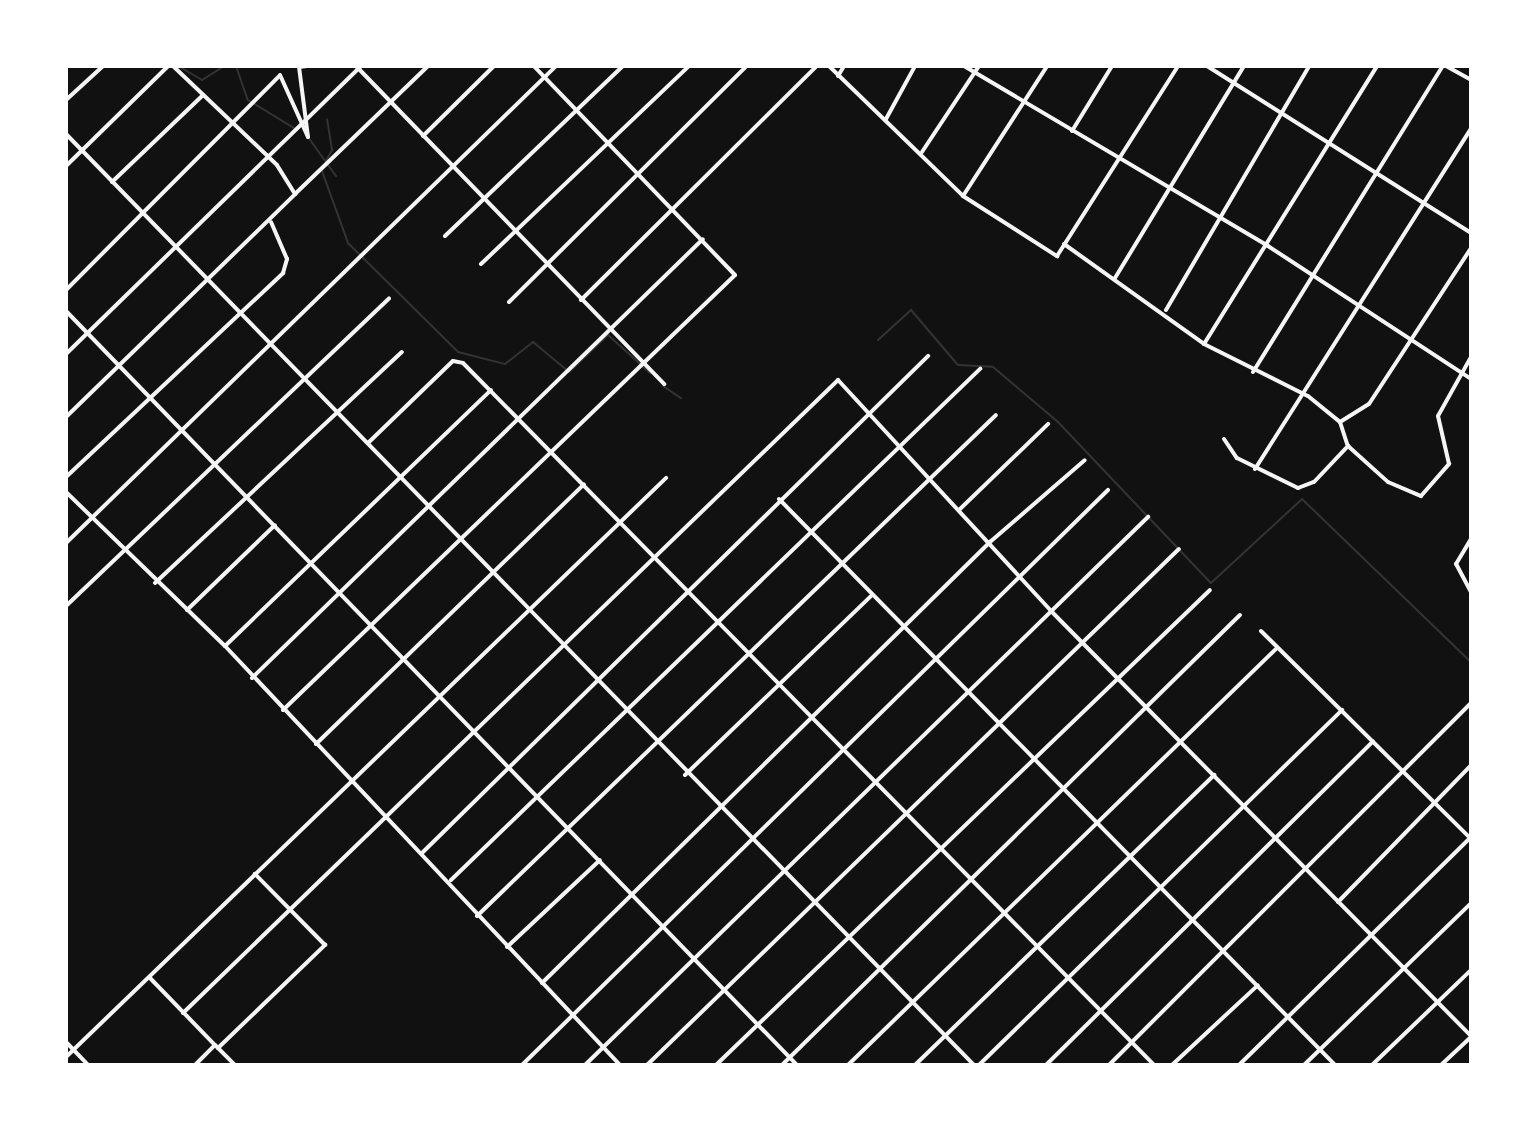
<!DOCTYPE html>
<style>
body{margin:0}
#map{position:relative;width:1537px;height:1131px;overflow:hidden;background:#111;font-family:"DejaVu Sans",sans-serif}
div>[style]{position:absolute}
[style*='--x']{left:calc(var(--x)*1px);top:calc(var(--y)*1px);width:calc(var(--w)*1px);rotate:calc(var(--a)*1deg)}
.stream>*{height:2px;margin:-1px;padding:0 1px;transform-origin:1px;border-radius:1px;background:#333}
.minor>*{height:4px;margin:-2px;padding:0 2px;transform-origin:2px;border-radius:2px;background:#f5f5f5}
span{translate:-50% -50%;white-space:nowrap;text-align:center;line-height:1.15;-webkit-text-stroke:7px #fff;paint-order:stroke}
.frame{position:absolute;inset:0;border:68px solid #fff;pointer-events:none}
</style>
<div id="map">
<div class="stream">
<i style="--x:178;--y:66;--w:28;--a:30"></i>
<i style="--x:202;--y:80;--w:26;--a:-32"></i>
<i style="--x:236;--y:66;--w:36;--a:71"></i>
<i style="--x:248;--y:100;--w:54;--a:31.3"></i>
<i style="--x:308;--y:137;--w:48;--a:54.3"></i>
<i style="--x:326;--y:161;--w:13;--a:-61"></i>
<i style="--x:332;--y:150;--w:31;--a:-99"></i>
<i style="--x:322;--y:171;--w:77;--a:70.1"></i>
<i style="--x:348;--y:243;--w:155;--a:44.7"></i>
<i style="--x:458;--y:352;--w:49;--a:14.3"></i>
<i style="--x:505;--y:364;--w:36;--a:-38"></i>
<i style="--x:533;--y:342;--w:47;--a:39.8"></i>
<i style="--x:569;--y:372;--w:54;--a:-43.5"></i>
<i style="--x:608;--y:335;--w:57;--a:42.1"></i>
<i style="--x:878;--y:340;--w:45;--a:-42.3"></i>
<i style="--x:911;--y:310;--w:72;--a:49.5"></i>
<i style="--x:958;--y:365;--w:35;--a:3"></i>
<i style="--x:993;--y:367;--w:85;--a:40.2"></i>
<i style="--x:1058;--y:422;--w:222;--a:46.5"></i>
<i style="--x:1211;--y:583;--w:124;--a:-42.7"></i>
<i style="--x:1302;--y:499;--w:235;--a:44"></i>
<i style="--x:663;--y:386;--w:22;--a:34"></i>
</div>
<div class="minor">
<i style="--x:356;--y:66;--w:443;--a:45.9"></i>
<i style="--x:829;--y:66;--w:187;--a:44.1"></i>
<i style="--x:963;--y:196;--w:112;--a:32.6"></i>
<i style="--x:1057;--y:256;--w:225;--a:-57.5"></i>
<i style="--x:964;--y:66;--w:353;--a:30.6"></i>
<i style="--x:1268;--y:246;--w:243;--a:33.2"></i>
<i style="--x:1207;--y:66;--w:312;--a:32.3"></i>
<i style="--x:1446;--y:66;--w:29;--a:29"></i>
<i style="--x:838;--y:76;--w:12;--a:-59"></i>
<i style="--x:66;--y:100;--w:50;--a:-42.6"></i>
<i style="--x:886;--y:119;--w:60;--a:-61.3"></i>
<i style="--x:1072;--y:131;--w:76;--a:-58.4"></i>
<i style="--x:66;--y:134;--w:1300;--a:45.72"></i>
<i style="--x:423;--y:136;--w:100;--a:-44.6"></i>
<i style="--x:922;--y:152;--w:103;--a:-56.5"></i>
<i style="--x:66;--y:166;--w:143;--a:-44.4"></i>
<i style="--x:112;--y:182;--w:126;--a:-43.7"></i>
<i style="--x:295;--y:194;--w:185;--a:-43.9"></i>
<i style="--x:963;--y:196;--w:155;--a:-57.1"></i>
<i style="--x:445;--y:236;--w:246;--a:-43.7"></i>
<i style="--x:1064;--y:244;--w:172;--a:35.5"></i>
<i style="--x:1204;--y:344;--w:116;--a:26.6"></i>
<i style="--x:1308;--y:396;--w:41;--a:39.1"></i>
<i style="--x:1340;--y:422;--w:25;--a:72"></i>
<i style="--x:481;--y:264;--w:287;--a:-43.6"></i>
<i style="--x:1115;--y:278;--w:248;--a:-58.7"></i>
<i style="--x:66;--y:290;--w:303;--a:-45.1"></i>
<i style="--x:280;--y:75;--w:68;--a:65.7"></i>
<i style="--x:308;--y:137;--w:71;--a:-97.3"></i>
<i style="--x:299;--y:67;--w:8;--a:-7"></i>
<i style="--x:581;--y:300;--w:332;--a:-44.8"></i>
<i style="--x:509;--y:302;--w:335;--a:-44.8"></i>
<i style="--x:1166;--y:310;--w:283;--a:-59.6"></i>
<i style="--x:66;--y:311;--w:1050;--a:45.89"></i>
<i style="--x:1204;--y:344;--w:327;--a:-58.1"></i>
<i style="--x:66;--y:354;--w:412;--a:-44.3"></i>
<i style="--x:1253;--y:372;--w:360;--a:-58.2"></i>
<i style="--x:66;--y:417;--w:320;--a:-44.2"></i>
<i style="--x:295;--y:194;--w:34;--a:-122"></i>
<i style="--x:277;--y:165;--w:144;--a:-136.4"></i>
<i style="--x:1340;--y:422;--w:34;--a:-32"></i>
<i style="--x:1369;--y:404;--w:186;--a:-56.8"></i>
<i style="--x:1224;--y:439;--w:23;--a:56"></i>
<i style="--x:1237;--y:458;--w:68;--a:26.2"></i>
<i style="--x:1298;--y:488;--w:17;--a:-21"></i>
<i style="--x:1314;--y:482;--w:50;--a:-46.6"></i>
<i style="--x:1348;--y:446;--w:54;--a:42"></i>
<i style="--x:1388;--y:482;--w:36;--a:23"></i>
<i style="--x:1421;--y:496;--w:43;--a:-48.8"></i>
<i style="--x:1449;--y:464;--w:49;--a:-102.9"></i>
<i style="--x:1438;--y:416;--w:68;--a:-60.8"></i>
<i style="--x:368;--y:443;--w:118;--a:-44"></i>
<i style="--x:453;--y:361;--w:10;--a:11"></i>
<i style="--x:463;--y:363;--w:985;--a:45.45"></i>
<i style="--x:1255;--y:469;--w:404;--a:-57.6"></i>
<i style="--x:66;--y:477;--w:298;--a:-43.2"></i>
<i style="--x:283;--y:273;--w:15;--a:-74"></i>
<i style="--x:287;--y:259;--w:40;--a:-113.4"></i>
<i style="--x:66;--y:492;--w:221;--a:44.1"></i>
<i style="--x:225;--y:646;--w:576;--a:46.69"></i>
<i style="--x:779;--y:499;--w:793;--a:45.51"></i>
<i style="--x:959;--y:510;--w:124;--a:-44"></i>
<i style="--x:66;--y:543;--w:684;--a:-44.23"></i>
<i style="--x:155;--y:583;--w:338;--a:-43.1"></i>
<i style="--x:1471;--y:592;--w:32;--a:-118"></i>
<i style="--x:1456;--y:564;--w:29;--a:-59"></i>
<i style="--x:66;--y:606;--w:446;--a:-43.6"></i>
<i style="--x:187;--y:610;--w:122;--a:-44"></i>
<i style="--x:1261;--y:631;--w:293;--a:44.7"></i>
<i style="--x:225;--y:646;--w:369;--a:-43.9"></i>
<i style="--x:252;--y:678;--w:629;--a:-44.23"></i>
<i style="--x:283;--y:710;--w:627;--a:-43.9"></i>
<i style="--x:735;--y:275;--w:290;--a:-133.9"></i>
<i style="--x:316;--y:744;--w:373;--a:-44.1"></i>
<i style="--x:685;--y:775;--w:258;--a:-43.9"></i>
<i style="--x:423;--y:852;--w:708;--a:-44.48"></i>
<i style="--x:451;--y:880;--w:736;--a:-44.01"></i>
<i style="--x:1338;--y:902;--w:191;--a:-45.8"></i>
<i style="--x:477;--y:916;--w:721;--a:-43.99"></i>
<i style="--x:507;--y:947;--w:127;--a:-43.1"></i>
<i style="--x:150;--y:978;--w:93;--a:45.9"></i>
<i style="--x:542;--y:983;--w:629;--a:-44.55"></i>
<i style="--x:990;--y:542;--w:125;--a:-40.8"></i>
<i style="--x:183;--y:1013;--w:911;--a:-44.02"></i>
<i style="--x:838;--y:380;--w:316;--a:47.3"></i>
<i style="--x:1052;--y:612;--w:596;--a:45.34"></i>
<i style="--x:66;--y:1042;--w:32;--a:46"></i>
<i style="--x:218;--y:1048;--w:149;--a:-43.9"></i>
<i style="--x:325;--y:945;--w:100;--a:-134.6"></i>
<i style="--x:66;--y:1057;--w:834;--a:-43.98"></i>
<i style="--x:195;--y:1065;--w:28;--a:-45"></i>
<i style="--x:215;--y:1045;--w:28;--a:45"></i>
<i style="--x:522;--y:1065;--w:821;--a:-44.46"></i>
<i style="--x:585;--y:1065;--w:786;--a:-44.23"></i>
<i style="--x:647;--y:1065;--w:741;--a:-44.13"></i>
<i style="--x:716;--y:1065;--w:685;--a:-43.88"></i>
<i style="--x:782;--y:1065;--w:642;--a:-44.5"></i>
<i style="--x:848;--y:1065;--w:597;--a:-44.19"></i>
<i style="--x:915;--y:1065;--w:417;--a:-44.1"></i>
<i style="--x:979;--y:1065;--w:508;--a:-44.36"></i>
<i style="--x:1046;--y:1065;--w:460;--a:-44.7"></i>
<i style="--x:1109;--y:1065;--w:512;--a:-45"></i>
<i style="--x:1172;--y:1065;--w:117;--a:-42.9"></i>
<i style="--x:1239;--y:1065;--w:325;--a:-44.5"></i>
<i style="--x:1304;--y:1065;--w:233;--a:-44.1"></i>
<i style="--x:1372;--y:1065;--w:137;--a:-43.8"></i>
<i style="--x:1441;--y:1065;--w:41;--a:-43"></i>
</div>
<div class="frame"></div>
</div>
